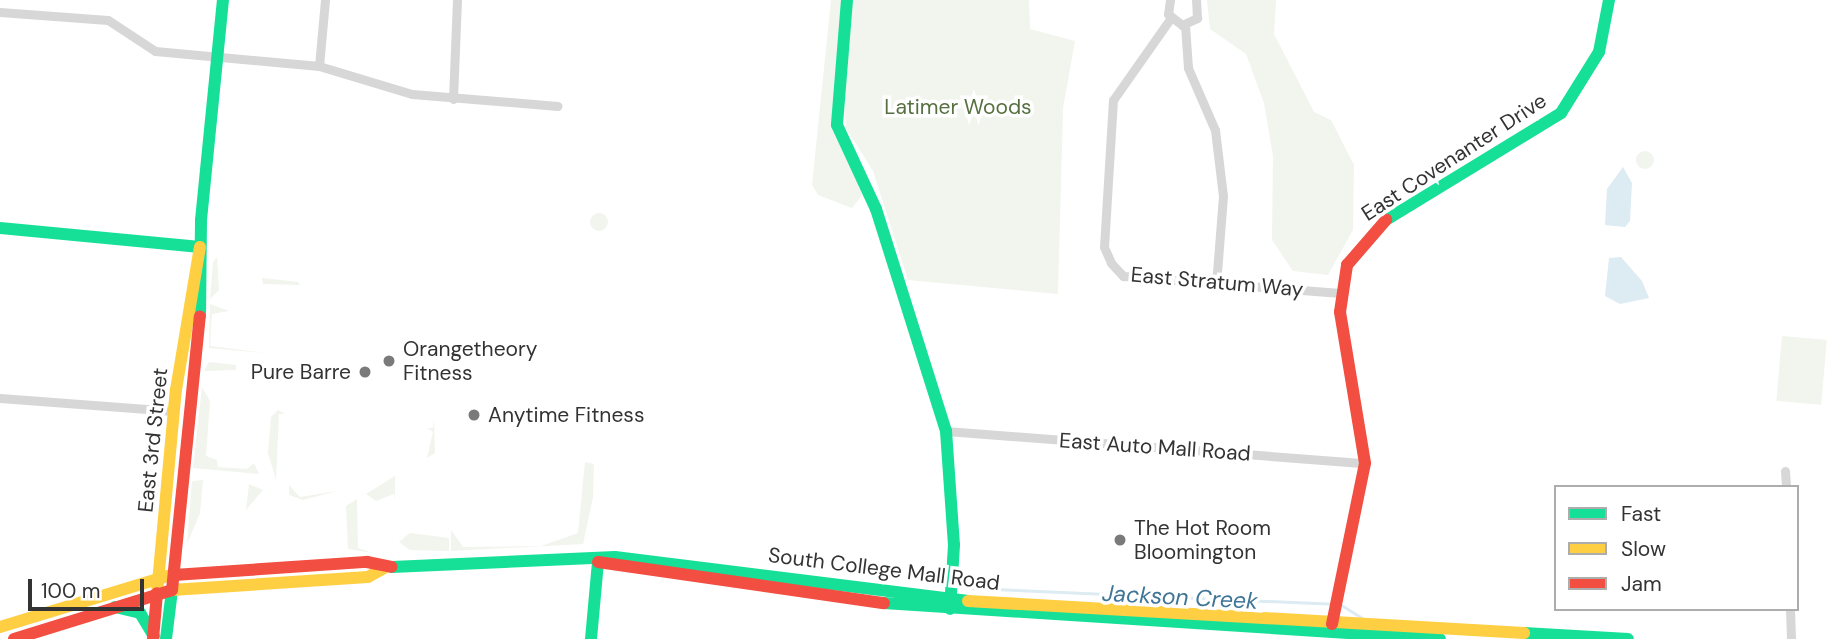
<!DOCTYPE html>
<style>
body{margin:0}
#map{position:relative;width:1827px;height:639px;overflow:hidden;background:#fff;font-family:"DM Sans",sans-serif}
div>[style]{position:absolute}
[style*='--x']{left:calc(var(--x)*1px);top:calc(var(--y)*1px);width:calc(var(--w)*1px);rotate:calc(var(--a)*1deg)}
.green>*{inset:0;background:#f1f5ed;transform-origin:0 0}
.round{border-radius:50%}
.water>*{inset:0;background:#ddebf3}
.stream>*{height:2.5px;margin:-1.25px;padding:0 1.25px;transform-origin:1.25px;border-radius:1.25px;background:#ddebf3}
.street>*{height:9px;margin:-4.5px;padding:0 4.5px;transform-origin:4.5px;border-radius:4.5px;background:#d7d7d7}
.fast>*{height:12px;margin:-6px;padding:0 6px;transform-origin:6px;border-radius:6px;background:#16e098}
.slow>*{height:12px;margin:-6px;padding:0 6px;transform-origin:6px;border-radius:6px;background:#ffcf43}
.jam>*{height:12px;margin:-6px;padding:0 6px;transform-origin:6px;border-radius:6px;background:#f24e42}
.dots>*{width:19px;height:19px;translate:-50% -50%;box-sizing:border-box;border:4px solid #fff;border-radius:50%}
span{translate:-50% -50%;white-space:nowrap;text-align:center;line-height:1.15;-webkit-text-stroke:7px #fff;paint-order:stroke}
.park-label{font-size:21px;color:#56703f}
.street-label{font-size:21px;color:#333}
.poi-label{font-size:21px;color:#333}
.left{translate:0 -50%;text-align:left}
.right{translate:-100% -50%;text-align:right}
.water-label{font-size:23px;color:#3f7597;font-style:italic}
.legend{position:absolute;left:1554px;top:485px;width:245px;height:126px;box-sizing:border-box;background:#fff;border:2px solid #adadad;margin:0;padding:9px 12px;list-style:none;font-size:21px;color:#333}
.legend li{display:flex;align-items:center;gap:14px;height:35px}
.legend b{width:35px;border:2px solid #adadad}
.scale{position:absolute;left:28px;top:579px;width:116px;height:32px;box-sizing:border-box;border:4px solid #333;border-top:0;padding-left:9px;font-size:21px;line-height:24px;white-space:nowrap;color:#333;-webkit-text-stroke:5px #fff;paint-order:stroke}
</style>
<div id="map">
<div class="green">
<i style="clip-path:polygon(831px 0,843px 0,832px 116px,862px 195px,852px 208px,818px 195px,812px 185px)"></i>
<i style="clip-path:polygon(852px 0,1029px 0,1030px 29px,1075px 41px,1063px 108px,1058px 294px,908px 280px,873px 171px,846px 128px,843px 88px)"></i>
<i style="clip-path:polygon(1207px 0,1276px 0,1274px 34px,1314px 112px,1331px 120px,1354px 165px,1353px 230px,1328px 275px,1293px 271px,1272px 240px,1273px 156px,1264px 103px,1246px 54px,1210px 29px)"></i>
<i class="round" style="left:1636px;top:151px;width:18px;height:18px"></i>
<i class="round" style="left:590px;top:213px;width:18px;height:18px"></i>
<i style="clip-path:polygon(217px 257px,219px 290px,210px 299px,213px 262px)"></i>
<i style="clip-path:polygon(262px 278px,298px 282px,300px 285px,263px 284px)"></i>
<i style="clip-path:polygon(210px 304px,229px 311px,212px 314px,210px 346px,265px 353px,209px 348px)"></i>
<i style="left:1782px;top:336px;width:45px;height:65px;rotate:5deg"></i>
<i style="clip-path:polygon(209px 362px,236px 365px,236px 370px,204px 371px)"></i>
<i style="clip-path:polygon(202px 387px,210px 401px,206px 456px,217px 460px,218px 467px,247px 469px,254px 463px,259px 474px,193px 468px)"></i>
<i style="clip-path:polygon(278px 410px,285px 414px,279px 414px,276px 480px,268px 453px,271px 417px)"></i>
<i style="clip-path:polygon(434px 419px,435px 453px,427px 458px,433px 432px,427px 428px,433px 428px)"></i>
<i style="clip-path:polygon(585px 462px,594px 464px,593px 497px,583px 544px,451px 551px,451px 530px,463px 547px,541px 546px,578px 533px)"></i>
<i style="clip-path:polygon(395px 476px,395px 500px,394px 494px,376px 501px,366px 494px)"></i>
<i style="clip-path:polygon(203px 480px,200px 513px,187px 544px,192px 481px)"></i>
<i style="clip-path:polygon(249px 484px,263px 490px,246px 510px)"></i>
<i style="clip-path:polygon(289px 485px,300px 497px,337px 491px,303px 500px,289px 495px)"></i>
<i style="clip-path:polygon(357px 499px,358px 548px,373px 553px,348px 549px,346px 506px)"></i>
<i style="clip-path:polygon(410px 533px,449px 538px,449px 551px,410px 550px,399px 542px)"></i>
</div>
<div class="water">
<i style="clip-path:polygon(1623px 167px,1632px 183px,1630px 221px,1625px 227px,1605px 225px,1607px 189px)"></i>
<i style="clip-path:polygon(1621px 257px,1642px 281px,1649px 298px,1620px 304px,1605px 296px,1609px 258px)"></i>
</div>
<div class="stream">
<i style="--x:970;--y:588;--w:363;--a:2.5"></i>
<i style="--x:1340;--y:604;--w:26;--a:32"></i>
</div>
<div class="street">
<i style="--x:1170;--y:0;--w:14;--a:98"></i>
<i style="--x:1168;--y:14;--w:18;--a:38"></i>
<i style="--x:1182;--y:25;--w:17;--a:-25"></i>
<i style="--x:1197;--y:18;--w:18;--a:-93"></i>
<i style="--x:0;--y:12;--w:108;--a:4.2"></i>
<i style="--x:108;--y:20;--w:56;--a:33.4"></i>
<i style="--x:155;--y:51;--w:165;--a:5.2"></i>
<i style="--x:319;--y:66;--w:97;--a:16.8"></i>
<i style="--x:412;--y:94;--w:146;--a:4.7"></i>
<i style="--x:1170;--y:19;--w:99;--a:125.1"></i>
<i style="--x:1113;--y:100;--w:147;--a:93.5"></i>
<i style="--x:1104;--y:247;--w:17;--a:66"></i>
<i style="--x:1111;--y:263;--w:18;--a:47"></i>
<i style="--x:1123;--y:276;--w:218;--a:4.5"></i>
<i style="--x:1185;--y:25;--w:43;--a:86"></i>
<i style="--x:1188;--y:68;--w:68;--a:66.5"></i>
<i style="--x:1215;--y:130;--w:66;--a:83.1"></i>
<i style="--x:1223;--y:196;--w:88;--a:94.5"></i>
<i style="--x:319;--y:66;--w:66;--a:-84.8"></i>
<i style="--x:453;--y:99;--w:99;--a:-87.7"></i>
<i style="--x:0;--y:398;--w:174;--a:4.3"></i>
<i style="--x:946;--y:431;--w:420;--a:4.4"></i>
<i style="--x:1785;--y:471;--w:16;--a:86"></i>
<i style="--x:1790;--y:609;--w:30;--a:88"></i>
</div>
<div class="fast">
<i style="--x:847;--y:0;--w:125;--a:94.6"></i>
<i style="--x:837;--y:125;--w:93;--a:65.1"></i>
<i style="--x:876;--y:209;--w:233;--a:72.5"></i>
<i style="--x:946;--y:431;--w:114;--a:86"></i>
<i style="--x:954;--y:545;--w:64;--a:93.6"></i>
<i style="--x:1386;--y:220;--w:205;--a:-31.4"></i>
<i style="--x:1561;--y:113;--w:72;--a:-58.1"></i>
<i style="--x:1599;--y:52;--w:53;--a:-79.1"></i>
<i style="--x:0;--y:228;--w:201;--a:5.4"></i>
<i style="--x:200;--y:316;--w:96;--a:-89.4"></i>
<i style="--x:201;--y:220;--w:221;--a:-84.3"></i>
<i style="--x:392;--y:567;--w:223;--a:-2.6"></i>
<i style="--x:615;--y:557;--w:356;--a:7.1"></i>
<i style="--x:884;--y:603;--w:557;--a:3.7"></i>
<i style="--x:115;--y:607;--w:26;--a:13"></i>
<i style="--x:140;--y:613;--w:27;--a:59"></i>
<i style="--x:1524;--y:633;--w:104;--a:3.3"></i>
<i style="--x:166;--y:639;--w:49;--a:-83"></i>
<i style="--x:591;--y:639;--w:77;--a:-84.8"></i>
</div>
<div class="slow">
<i style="--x:172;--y:590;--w:196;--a:-3.8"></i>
<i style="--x:368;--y:577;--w:21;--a:-29"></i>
<i style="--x:157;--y:593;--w:204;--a:-84.7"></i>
<i style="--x:176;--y:390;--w:145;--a:-80.5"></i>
<i style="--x:968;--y:601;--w:557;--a:3.29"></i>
<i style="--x:0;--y:627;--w:176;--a:-16.9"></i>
</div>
<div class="jam">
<i style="--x:598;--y:562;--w:289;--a:8.2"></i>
<i style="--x:174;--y:575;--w:193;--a:-3.9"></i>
<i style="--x:367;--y:562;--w:25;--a:11"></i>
<i style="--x:1332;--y:624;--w:164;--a:-78.4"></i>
<i style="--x:1365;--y:463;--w:153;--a:-99.4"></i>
<i style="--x:1340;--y:312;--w:48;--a:-81.5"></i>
<i style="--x:1347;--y:265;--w:60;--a:-49.1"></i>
<i style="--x:14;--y:639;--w:165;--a:-17.2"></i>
<i style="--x:172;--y:590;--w:275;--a:-84.2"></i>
<i style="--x:153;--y:639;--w:46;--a:-85"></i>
</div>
<div class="dots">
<i style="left:389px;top:361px;background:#7a7a7a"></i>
<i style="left:365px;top:372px;background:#7a7a7a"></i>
<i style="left:474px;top:415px;background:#7a7a7a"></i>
<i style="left:1120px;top:540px;background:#7a7a7a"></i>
</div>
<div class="park-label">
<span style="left:958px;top:107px">Latimer Woods</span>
</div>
<div class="street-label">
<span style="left:1454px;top:157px;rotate:-33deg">East Covenanter Drive</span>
<span style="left:1217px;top:282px;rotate:5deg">East Stratum Way</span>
<span style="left:153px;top:440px;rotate:-84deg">East 3rd Street</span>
<span style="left:1155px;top:447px;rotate:4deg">East Auto Mall Road</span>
<span style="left:884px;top:569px;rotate:7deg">South College Mall Road</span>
</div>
<div class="poi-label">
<span class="left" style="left:403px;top:361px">Orangetheory<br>Fitness</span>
<span class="right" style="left:351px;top:372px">Pure Barre</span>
<span class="left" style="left:488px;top:415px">Anytime Fitness</span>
<span class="left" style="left:1134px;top:540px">The Hot Room<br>Bloomington</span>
</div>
<div class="water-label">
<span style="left:1180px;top:597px;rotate:3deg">Jackson Creek</span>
</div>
<ul class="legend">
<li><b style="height:9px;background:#16e098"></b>Fast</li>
<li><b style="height:9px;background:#ffcf43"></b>Slow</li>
<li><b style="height:9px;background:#f24e42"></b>Jam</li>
</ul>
<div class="scale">100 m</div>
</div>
